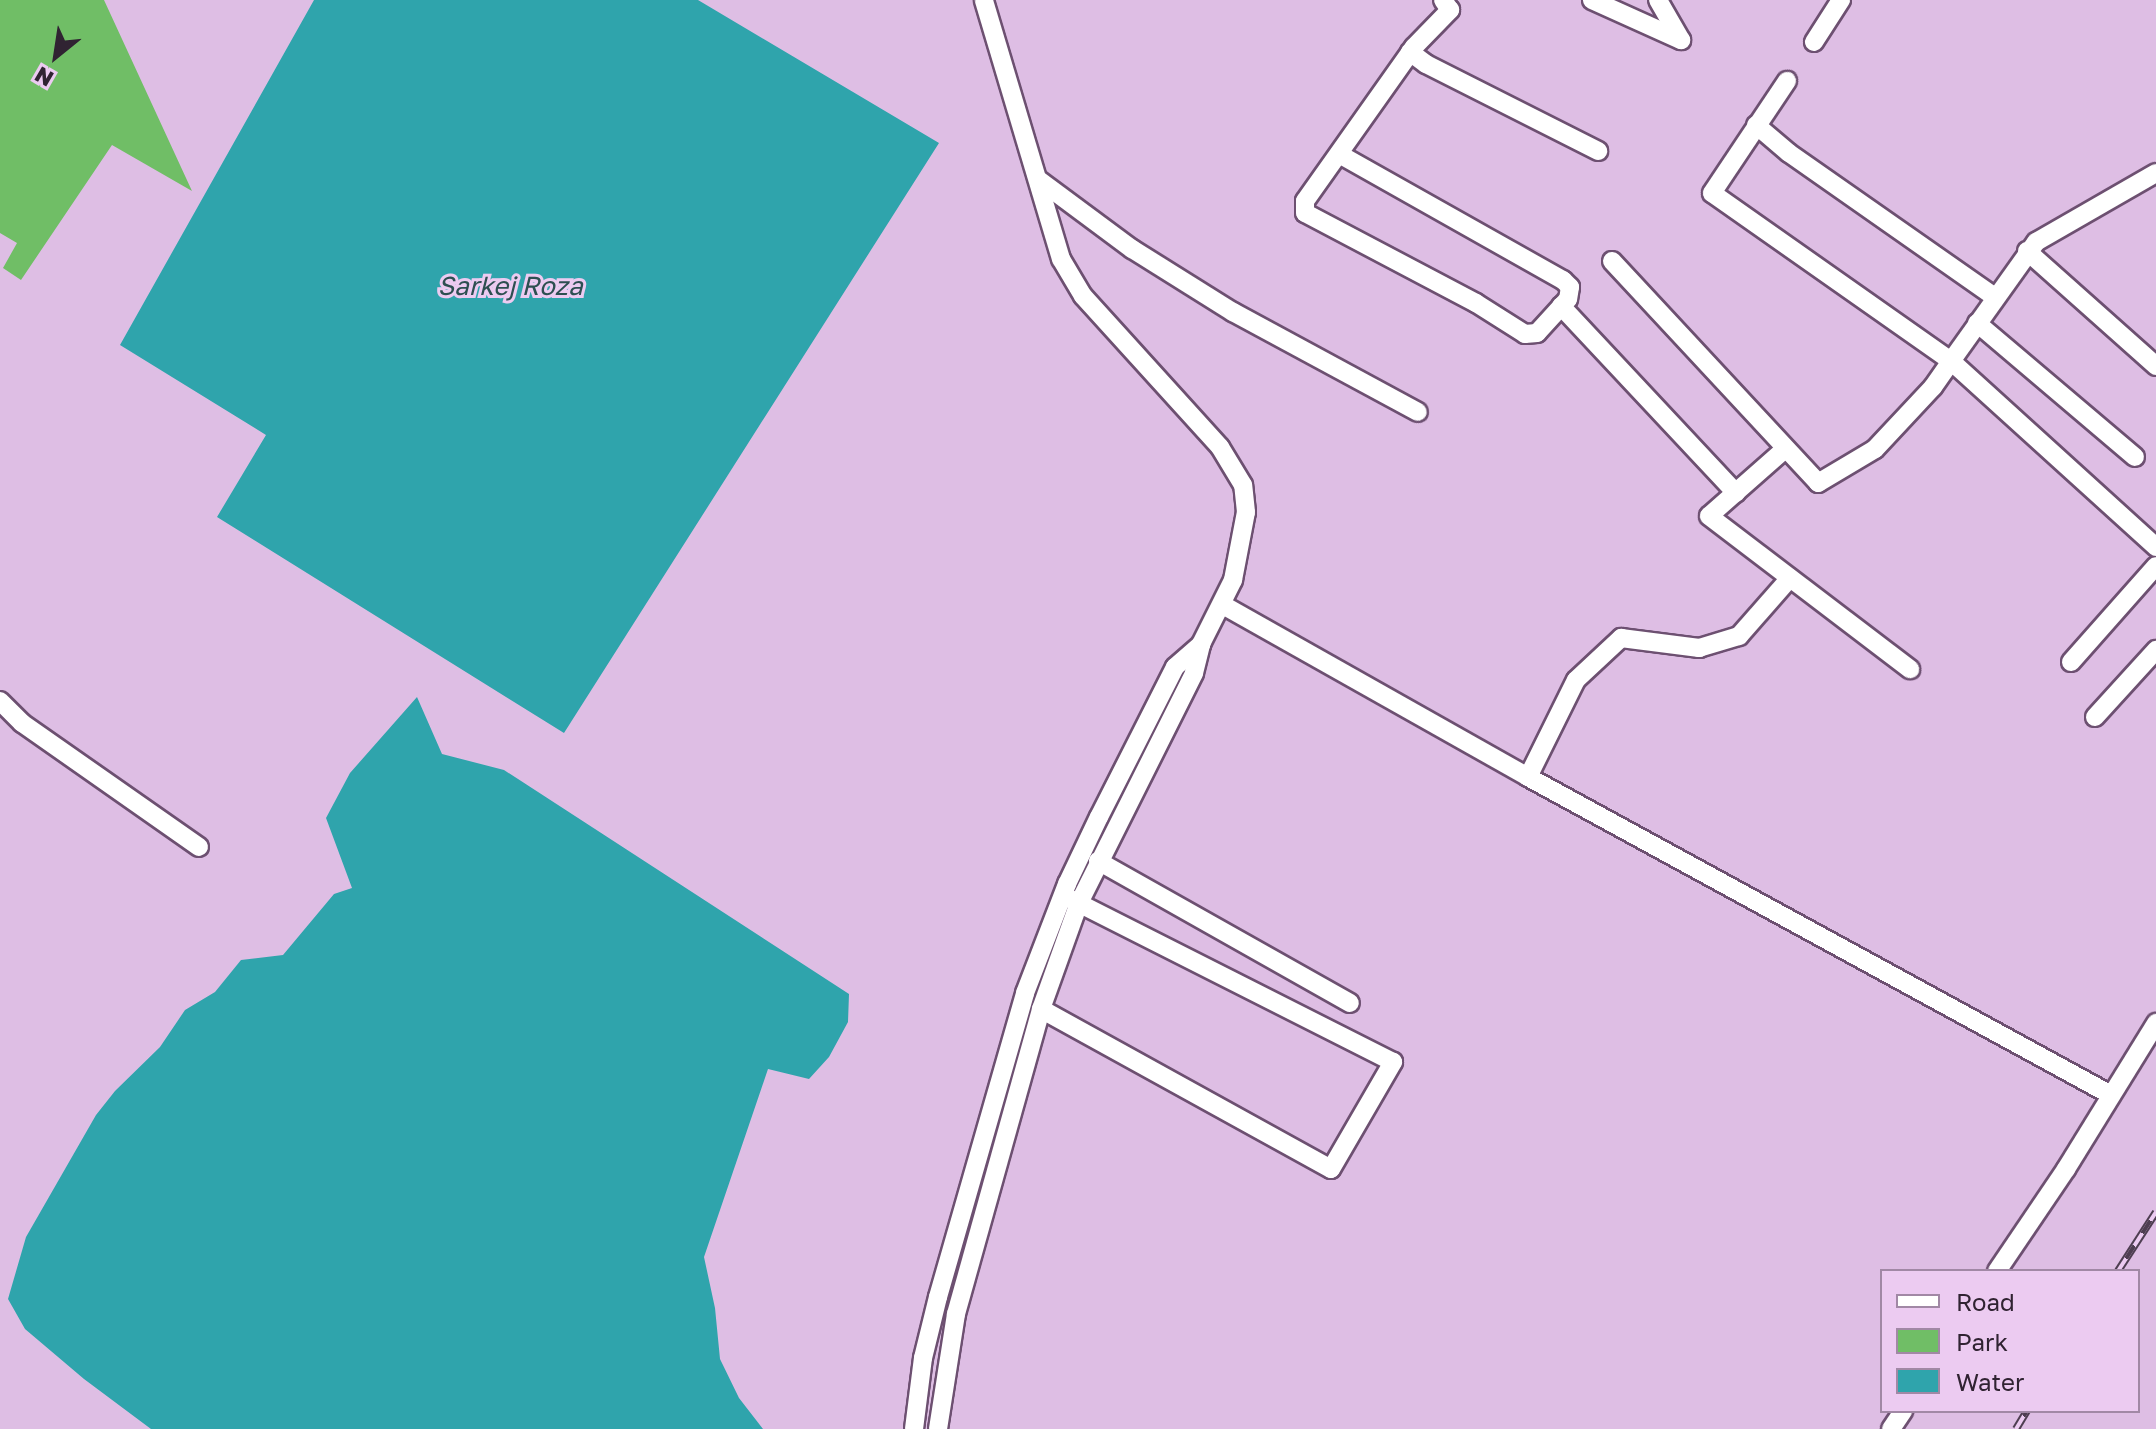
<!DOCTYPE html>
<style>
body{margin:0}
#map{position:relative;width:2156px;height:1429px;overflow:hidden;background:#debee4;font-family:"Golos Text",sans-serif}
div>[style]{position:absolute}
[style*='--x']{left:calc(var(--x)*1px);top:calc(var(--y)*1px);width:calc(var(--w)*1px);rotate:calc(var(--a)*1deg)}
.green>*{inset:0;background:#70be66}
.water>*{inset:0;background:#2fa4ac}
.roads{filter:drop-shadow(2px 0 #6d5071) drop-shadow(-2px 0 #6d5071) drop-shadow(0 2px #6d5071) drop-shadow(0 -2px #6d5071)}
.minor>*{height:18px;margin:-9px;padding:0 9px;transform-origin:9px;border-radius:9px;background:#fff}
.rail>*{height:8px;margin-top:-4px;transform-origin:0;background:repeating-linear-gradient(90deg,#eccbf1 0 15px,#4e3e51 0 30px);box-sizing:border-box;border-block:2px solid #4e3e51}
span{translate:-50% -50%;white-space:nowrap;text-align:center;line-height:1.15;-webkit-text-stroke:6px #eccbf1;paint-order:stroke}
.water-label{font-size:26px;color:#2d4f51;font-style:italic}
.legend{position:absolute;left:1880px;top:1269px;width:260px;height:144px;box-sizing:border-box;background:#eccbf1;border:2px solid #a188a5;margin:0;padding:10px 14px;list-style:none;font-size:24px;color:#302332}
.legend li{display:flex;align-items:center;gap:16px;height:40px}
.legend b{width:40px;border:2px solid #a188a5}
.north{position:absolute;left:16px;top:16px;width:80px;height:80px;-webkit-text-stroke:6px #eccbf1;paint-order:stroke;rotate:210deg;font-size:22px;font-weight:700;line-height:32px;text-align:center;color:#302332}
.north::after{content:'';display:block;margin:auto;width:28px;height:36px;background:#302332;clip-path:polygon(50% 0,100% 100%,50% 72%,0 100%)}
</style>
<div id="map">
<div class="green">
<i style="clip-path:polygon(0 0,104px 0,192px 191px,112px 145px,21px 280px,3px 268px,17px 243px,0 233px)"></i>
</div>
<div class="water">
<i style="clip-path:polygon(314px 0,698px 0,939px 143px,564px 733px,217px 517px,266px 435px,120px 345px)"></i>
<i style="clip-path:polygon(417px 697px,442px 754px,504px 770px,849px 994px,848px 1022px,829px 1057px,809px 1079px,768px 1069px,704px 1257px,715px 1308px,720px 1359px,739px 1398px,763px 1429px,151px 1429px,84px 1379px,25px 1329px,8px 1299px,26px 1237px,96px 1115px,115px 1091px,160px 1047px,185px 1010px,215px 992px,241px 960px,283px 955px,334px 894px,352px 888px,326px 818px,350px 773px)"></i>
</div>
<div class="roads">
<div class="minor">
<i style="--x:1592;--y:0;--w:98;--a:24.2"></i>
<i style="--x:1681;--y:40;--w:46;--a:-119.9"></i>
<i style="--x:1814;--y:42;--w:50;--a:-57.3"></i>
<i style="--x:1410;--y:52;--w:20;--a:37"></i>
<i style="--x:1426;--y:64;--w:193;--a:26.8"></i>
<i style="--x:1756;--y:125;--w:43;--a:40.3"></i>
<i style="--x:1789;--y:153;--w:251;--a:35"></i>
<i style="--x:1339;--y:154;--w:257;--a:29.4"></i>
<i style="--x:1563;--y:280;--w:10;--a:45"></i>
<i style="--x:1570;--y:287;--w:12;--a:99"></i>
<i style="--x:1568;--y:299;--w:46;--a:132.4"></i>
<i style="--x:1537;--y:333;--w:12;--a:175"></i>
<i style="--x:1525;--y:334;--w:58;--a:-147.7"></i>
<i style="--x:1476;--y:303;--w:193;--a:-152.2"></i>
<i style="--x:1305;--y:213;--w:12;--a:-90"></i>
<i style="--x:1305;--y:201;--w:189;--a:-54.7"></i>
<i style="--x:1414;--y:47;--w:52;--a:-45.8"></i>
<i style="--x:1450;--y:10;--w:12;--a:-125"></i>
<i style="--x:2156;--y:173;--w:138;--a:150.1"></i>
<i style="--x:2036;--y:242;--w:146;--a:125.5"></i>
<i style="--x:1951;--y:361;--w:277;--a:42.2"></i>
<i style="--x:1039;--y:180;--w:116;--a:36.6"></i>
<i style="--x:1132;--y:249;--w:119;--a:32"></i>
<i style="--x:1233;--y:312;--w:210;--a:28.4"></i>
<i style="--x:2027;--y:251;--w:173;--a:41.7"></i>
<i style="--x:1612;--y:261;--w:303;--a:47.1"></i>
<i style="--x:1818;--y:483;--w:66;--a:-30.8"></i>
<i style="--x:1875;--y:449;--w:85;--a:-46.9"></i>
<i style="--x:1933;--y:387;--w:32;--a:-55"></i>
<i style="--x:1951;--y:361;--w:292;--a:-144.9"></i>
<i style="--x:1712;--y:193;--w:135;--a:-56.2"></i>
<i style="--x:1561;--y:306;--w:256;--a:46.9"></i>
<i style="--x:1977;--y:323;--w:207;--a:40.3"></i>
<i style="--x:1785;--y:449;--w:101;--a:138.6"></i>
<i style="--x:1709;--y:516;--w:253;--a:37.3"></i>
<i style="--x:1223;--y:605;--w:350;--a:29.4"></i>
<i style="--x:1528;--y:777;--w:664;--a:28.61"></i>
<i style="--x:2071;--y:662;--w:128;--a:-48.5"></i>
<i style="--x:0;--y:701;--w:31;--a:45"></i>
<i style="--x:22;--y:723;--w:216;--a:35"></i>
<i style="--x:2095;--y:717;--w:91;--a:-47.7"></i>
<i style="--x:1528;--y:777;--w:108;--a:-63.7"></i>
<i style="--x:1576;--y:680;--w:62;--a:-43"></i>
<i style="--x:1621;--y:638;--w:79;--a:7.3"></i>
<i style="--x:1699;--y:648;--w:42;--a:-16.7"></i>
<i style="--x:1739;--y:636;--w:77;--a:-48.7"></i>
<i style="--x:1098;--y:861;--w:289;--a:29.4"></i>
<i style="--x:1041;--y:1009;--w:331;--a:28.9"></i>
<i style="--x:1331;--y:1169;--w:124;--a:-59.9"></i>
<i style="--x:1393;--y:1062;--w:362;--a:-153.2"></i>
<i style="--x:1997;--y:1271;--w:123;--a:-55.9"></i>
<i style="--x:2066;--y:1169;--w:172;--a:-58.3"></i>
<i style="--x:914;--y:1429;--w:72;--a:-82.8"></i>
<i style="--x:923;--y:1358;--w:63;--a:-76.2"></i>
<i style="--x:938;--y:1297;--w:316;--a:-74"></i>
<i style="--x:1025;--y:993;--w:117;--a:-68.9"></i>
<i style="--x:1067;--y:884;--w:74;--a:-64.5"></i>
<i style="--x:1099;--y:817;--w:168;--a:-63.1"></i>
<i style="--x:1175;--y:667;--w:35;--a:-41"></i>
<i style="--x:938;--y:1429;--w:116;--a:-81.1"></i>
<i style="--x:956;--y:1314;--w:317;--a:-74.4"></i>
<i style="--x:1041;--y:1009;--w:113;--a:-70.3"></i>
<i style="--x:1079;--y:903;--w:257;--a:-63.4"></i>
<i style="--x:1194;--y:673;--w:30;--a:-76"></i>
<i style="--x:1201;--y:644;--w:72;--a:-63.4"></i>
<i style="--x:1233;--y:580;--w:69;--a:-79.2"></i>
<i style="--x:1246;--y:512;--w:27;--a:-96"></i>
<i style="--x:1243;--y:485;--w:44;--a:-121.2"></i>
<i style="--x:1220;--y:447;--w:204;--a:-132.2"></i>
<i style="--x:1083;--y:296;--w:43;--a:-120.7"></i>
<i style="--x:1061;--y:259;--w:270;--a:-106.6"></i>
<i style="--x:1891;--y:1429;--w:22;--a:-56"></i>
</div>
</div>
<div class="rail">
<i style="--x:2118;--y:1271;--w:70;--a:-57.2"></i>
<i style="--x:2016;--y:1429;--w:21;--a:-59"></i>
</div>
<div class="water-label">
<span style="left:510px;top:286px">Sarkej Roza</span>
</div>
<ul class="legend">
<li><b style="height:10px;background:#fff"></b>Road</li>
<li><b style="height:22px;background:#70be66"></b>Park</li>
<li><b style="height:22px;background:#2fa4ac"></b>Water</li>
</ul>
<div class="north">N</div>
</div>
